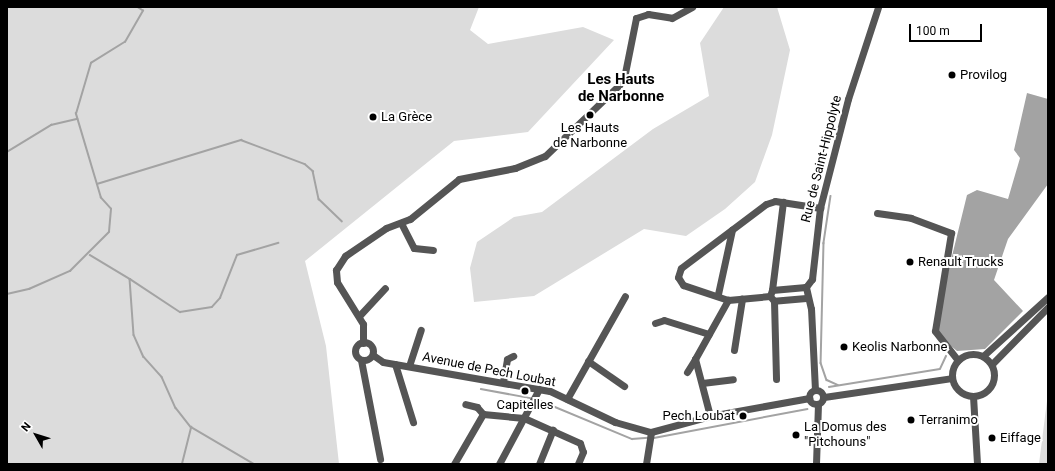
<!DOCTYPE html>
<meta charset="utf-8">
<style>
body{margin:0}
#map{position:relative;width:1055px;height:471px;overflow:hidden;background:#fff;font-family:Roboto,sans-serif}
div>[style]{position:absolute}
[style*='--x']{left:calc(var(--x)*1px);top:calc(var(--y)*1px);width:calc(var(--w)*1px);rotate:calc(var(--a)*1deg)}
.green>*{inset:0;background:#dcdcdc}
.water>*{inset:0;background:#a3a3a3}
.stream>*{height:1.5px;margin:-0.75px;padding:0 0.75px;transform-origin:0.75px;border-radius:0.75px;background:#a3a3a3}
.minor>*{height:7px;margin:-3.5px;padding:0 3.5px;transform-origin:3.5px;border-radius:3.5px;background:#555}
.minor>.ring{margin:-3.5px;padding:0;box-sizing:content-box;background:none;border:7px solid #555;border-radius:50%}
.dots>*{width:11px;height:11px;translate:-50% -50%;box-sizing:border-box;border:2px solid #fff;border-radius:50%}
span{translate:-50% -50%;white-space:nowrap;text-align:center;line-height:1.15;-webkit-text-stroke:4px #fff;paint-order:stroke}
.poi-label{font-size:13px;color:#000}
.left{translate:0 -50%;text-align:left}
.right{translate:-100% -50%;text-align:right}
.street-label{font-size:13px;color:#000}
.quarter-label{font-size:15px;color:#000;font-weight:700}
.frame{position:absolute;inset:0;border:8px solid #000;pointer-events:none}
.north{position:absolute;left:16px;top:415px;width:40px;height:40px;-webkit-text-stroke:3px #fff;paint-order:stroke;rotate:309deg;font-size:11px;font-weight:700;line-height:16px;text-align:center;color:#000}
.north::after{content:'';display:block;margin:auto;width:14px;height:18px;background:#000;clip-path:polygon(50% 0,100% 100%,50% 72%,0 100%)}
.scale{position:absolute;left:909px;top:24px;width:73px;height:18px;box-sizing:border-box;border:2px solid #000;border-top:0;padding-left:5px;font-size:12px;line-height:14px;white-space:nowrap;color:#000;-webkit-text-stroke:3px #fff;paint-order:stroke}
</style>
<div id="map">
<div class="green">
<i style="clip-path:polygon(7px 7px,479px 7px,470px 30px,488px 44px,583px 27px,614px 40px,528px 132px,454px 141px,305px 261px,326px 346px,339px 464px,7px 464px)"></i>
<i style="clip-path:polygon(724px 7px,777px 7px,790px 50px,772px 135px,755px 182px,725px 209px,686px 236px,644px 229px,534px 296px,474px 302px,470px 268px,477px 242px,514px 217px,542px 212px,653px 129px,709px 96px,700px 43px)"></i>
<i style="clip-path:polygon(1048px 393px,1048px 464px,1039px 464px)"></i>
</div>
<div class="water">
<i style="clip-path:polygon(1027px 93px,1048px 99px,1048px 184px,1008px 239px,994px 280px,1023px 311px,985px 349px,957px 351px,938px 335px,940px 305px,967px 195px,977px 190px,1008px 199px,1020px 158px,1014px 150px)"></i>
</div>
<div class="stream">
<i style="--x:7;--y:152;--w:52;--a:-31.5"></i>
<i style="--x:51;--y:125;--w:27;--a:-13"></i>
<i style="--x:97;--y:184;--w:151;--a:-17"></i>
<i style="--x:241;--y:140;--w:68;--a:20.6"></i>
<i style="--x:305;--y:164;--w:11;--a:41"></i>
<i style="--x:313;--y:171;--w:29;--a:78"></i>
<i style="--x:319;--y:199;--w:32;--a:44"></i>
<i style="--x:831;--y:196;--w:48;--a:98.5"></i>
<i style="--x:824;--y:243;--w:120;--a:91.4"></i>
<i style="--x:821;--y:363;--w:18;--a:71"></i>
<i style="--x:827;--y:380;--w:12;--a:24"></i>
<i style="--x:90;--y:255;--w:47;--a:31"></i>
<i style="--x:130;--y:279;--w:56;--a:85.9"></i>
<i style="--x:134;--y:335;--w:24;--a:66"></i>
<i style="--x:144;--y:357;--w:27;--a:48"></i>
<i style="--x:162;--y:377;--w:34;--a:66"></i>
<i style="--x:176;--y:408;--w:24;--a:52"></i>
<i style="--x:191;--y:427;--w:73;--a:30.4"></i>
<i style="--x:130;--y:279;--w:60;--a:33.4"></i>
<i style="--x:180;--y:312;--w:32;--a:-9"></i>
<i style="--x:212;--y:307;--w:12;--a:-48"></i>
<i style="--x:220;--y:298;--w:46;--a:-68.4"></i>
<i style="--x:237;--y:255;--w:43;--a:-16.3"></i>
<i style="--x:7;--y:294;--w:23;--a:-13"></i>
<i style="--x:29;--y:289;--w:45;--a:-23.7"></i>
<i style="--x:70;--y:271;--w:55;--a:-45"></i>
<i style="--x:109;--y:232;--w:23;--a:-85"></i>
<i style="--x:111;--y:209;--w:15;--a:-132"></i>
<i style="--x:101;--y:198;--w:88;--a:-106.6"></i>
<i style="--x:76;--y:114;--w:53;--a:-73.6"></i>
<i style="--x:91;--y:63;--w:40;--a:-32"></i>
<i style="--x:125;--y:42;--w:36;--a:-60"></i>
<i style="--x:143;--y:11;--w:7;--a:-146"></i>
<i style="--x:829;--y:387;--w:112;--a:-9.2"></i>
<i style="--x:940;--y:369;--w:14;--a:-65"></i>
<i style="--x:481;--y:389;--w:50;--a:10.4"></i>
<i style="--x:536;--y:399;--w:104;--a:22.6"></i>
<i style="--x:632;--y:439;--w:16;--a:-4"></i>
<i style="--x:654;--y:438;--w:156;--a:-10.7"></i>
<i style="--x:182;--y:464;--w:38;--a:-76"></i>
</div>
<div class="minor">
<i style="--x:877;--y:213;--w:34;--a:8"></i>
<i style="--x:911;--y:218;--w:43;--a:20.6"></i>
<i style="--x:951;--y:233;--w:99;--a:99.3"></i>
<i style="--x:935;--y:331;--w:37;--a:52"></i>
<i style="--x:401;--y:223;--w:28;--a:63"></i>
<i style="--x:414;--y:248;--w:19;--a:6"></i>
<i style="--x:772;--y:290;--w:89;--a:-82.9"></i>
<i style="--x:718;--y:294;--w:66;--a:-77.7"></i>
<i style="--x:806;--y:298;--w:32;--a:175"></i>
<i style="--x:774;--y:301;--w:6;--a:-129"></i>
<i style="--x:770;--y:296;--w:6;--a:-72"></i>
<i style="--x:772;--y:290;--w:34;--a:-5"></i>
<i style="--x:728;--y:300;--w:47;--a:-161.6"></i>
<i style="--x:683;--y:285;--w:9;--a:-122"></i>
<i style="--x:678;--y:277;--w:9;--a:-72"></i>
<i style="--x:681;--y:268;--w:106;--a:-37"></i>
<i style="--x:766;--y:204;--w:9;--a:-18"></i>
<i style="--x:775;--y:201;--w:46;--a:8.8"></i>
<i style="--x:728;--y:300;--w:42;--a:-5.4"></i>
<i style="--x:774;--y:301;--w:78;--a:88.5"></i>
<i style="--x:359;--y:316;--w:38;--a:-47"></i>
<i style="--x:655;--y:323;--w:9;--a:-18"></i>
<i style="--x:664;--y:320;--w:47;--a:17.3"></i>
<i class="ring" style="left:355px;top:342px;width:11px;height:11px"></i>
<i style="--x:363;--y:343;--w:19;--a:-90"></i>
<i style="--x:363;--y:324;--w:49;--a:-121.8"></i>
<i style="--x:337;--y:282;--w:12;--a:-95"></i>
<i style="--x:336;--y:270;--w:17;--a:-57"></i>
<i style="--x:345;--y:256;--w:50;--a:-34.3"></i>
<i style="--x:386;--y:228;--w:26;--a:-21"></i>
<i style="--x:410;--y:219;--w:63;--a:-39.2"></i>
<i style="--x:459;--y:179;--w:57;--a:-11.1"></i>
<i style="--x:515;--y:168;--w:32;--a:-22"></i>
<i style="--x:545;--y:156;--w:103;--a:-43.8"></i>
<i style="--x:619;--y:85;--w:13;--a:-63"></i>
<i style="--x:625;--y:73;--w:56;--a:-78.7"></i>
<i style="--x:636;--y:18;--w:13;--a:-18"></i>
<i style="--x:648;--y:14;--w:24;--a:9"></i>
<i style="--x:672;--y:18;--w:23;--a:-29"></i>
<i style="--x:734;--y:350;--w:52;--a:-81.1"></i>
<i class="ring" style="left:952px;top:354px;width:35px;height:35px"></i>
<i style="--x:373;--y:355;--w:12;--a:35"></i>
<i style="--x:383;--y:362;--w:169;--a:9.9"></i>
<i style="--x:550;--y:391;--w:72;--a:25.5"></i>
<i style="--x:615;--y:422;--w:37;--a:16"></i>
<i style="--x:651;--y:432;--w:61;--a:-15.2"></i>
<i style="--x:710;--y:416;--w:101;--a:-10.3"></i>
<i style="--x:983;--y:356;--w:88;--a:-42.2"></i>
<i style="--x:361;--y:360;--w:101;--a:79.1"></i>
<i style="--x:588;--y:361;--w:44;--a:34.8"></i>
<i style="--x:395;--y:364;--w:61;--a:72.8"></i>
<i style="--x:992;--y:364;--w:80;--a:-45.5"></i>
<i style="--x:409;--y:366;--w:38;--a:-72"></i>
<i style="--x:687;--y:372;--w:15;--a:-58"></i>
<i style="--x:503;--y:382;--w:23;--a:-80"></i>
<i style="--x:507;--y:359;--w:7;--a:-27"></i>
<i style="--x:702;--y:383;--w:31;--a:-7"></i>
<i class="ring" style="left:809px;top:390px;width:7px;height:7px"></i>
<i style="--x:815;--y:390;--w:81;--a:-92.8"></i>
<i style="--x:811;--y:309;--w:23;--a:-103"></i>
<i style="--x:806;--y:287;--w:10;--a:-53"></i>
<i style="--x:812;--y:279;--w:71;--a:-83.6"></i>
<i style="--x:820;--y:208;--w:113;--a:-75.6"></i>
<i style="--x:848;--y:99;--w:97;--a:-71.9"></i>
<i style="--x:973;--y:396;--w:68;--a:86.6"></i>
<i style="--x:824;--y:397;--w:129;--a:-8.4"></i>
<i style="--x:567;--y:399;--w:118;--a:-60.6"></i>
<i style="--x:483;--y:414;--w:41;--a:5.6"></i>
<i style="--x:524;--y:418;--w:61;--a:24.1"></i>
<i style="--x:580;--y:443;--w:9;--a:72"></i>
<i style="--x:583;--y:452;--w:13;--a:113"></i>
<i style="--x:710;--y:416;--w:59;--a:-104.7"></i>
<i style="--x:695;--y:359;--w:68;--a:-60.8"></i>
<i style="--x:454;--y:464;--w:58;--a:-59.9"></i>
<i style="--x:483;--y:414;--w:9;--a:-131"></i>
<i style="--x:477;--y:407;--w:12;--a:-166"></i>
<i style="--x:499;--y:464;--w:85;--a:-61.9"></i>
<i style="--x:539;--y:464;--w:37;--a:-68"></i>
<i style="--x:646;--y:464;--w:32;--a:-81"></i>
<i style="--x:816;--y:464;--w:59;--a:-88.1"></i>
</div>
<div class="dots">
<i style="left:952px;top:75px;background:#000"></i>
<i style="left:590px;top:115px;background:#000"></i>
<i style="left:373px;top:117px;background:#000"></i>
<i style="left:910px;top:262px;background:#000"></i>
<i style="left:844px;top:347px;background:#000"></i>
<i style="left:525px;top:391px;background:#000"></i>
<i style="left:743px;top:416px;background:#000"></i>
<i style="left:911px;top:420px;background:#000"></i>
<i style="left:796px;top:435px;background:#000"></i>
<i style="left:992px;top:438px;background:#000"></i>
</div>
<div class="poi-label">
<span class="left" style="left:960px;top:75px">Provilog</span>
<span class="left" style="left:381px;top:117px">La Grèce</span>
<span style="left:590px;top:136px">Les Hauts<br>de Narbonne</span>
<span class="left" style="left:918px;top:262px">Renault Trucks</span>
<span class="left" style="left:852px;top:347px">Keolis Narbonne</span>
<span style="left:525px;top:405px">Capitelles</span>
<span class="right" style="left:735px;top:416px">Pech Loubat</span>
<span class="left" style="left:919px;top:420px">Terranimo</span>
<span class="left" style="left:804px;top:435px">La Domus des<br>"Pitchouns"</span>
<span class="left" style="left:1000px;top:438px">Eiffage</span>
</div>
<div class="street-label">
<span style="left:822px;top:159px;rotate:-76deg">Rue de Saint-Hippolyte</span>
<span style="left:489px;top:370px;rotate:11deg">Avenue de Pech Loubat</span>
</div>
<div class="quarter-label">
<span style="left:621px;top:88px">Les Hauts<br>de Narbonne</span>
</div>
<div class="frame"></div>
<div class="north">N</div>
<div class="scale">100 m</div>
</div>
